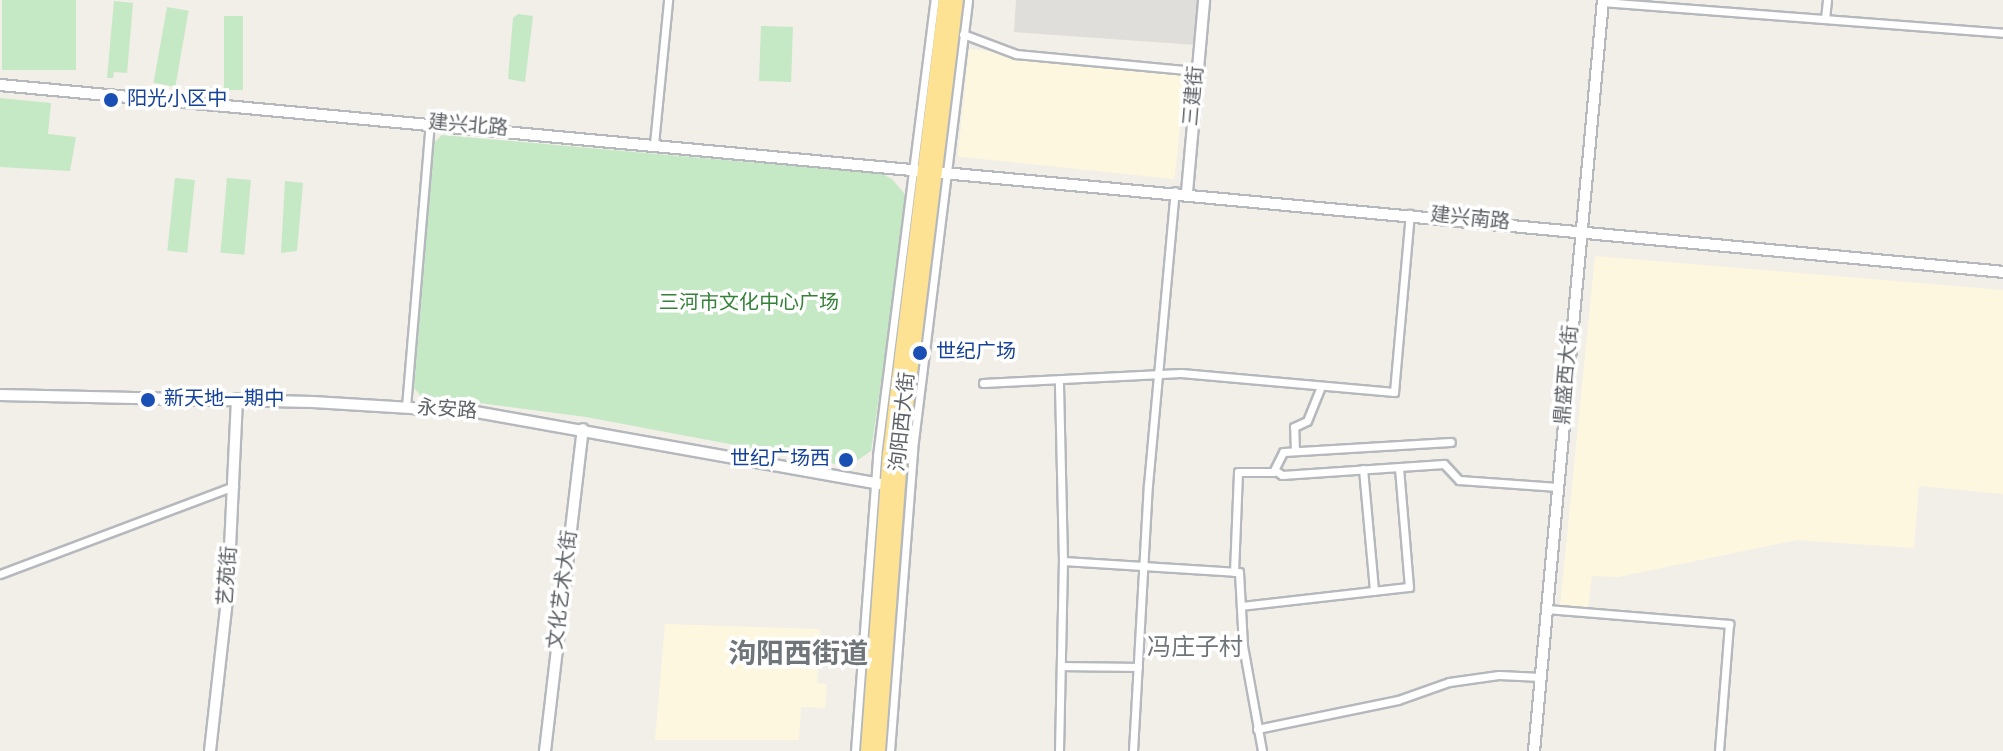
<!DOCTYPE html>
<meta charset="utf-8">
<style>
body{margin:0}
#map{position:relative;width:2003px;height:751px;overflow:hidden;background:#f1efe8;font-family:Overpass,"Noto Sans SC",sans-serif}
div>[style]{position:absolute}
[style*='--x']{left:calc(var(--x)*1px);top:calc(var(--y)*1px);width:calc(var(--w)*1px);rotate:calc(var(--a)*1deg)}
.commercial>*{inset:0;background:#fef7e0;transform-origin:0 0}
.industrial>*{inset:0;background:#e0deda}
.green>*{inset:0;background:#c5e8c5;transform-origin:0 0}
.roads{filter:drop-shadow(2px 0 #b5b8bc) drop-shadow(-2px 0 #b5b8bc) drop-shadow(0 2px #b5b8bc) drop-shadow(0 -2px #b5b8bc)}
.street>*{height:7px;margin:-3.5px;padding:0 3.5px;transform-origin:3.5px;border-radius:3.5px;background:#fff}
.secondary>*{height:10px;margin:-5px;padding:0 5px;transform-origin:5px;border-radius:5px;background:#fff}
.highway>*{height:14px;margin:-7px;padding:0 7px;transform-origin:7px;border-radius:7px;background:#fde293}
.dots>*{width:22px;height:22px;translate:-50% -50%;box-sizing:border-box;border:4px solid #fff;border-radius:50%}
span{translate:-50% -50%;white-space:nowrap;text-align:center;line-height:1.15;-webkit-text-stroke:7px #fff;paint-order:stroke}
.street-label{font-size:20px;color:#5f6368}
.transit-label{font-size:20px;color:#164399}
.left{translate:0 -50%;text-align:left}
.right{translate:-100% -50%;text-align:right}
.park-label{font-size:20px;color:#348238}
.quarter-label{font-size:24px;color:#70757a}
.district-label{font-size:28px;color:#70757a;font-weight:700}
</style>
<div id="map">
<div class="commercial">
<i style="left:969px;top:49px;width:218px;height:108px;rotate:6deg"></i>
<i style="clip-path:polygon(1595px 256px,2003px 290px,2003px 494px,1919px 486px,1914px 548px,1797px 540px,1618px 577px,1592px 576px,1588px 609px,1560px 606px)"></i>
<i style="clip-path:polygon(665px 624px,820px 629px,817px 683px,827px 684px,825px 708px,801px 707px,799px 740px,655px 740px)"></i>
</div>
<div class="industrial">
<i style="clip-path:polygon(1016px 0,1200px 0,1196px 45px,1014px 32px)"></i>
</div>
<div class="green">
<i style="left:2px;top:0;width:74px;height:70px"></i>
<i style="clip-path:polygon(114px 1px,133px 3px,127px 73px,114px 72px,113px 78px,107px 78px)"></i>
<i style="left:167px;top:7px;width:22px;height:77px;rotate:10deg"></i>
<i style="clip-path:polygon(518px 14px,533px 16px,525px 82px,508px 79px,513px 18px)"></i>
<i style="left:224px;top:16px;width:19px;height:74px"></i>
<i style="left:761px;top:26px;width:32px;height:55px;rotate:2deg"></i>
<i style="clip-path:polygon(0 98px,51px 103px,48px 134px,76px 137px,70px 171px,0 167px)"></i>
<i style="clip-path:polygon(442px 135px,882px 174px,892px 179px,908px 198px,871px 451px,852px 464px,841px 465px,586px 417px,420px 395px,414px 388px,434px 143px)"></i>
<i style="left:175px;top:178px;width:20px;height:73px;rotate:6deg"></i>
<i style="left:227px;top:178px;width:24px;height:75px;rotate:5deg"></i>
<i style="clip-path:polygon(285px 181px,303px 183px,297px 251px,281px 253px)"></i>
</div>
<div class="roads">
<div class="street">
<i style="--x:1602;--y:2;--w:402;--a:4.4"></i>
<i style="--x:1825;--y:19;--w:19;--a:-84"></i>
<i style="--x:963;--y:34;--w:57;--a:20.7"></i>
<i style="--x:1016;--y:54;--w:182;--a:5.4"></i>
<i style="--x:654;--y:144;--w:145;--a:-84.4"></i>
<i style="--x:983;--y:383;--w:198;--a:-2.9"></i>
<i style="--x:1181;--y:373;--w:214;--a:5.1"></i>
<i style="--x:1394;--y:392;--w:179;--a:-84.9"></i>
<i style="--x:406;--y:407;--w:284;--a:-85.2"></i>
<i style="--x:1295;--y:451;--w:24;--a:-92"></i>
<i style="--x:1294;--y:427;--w:14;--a:-25"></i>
<i style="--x:1307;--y:421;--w:38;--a:-68"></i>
<i style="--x:1363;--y:469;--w:122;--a:84.8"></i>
<i style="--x:1276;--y:471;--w:7;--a:34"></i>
<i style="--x:1282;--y:475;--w:162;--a:-3.9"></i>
<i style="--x:1444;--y:464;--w:22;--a:47"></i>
<i style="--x:1459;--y:480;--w:99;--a:4"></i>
<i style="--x:1063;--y:561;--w:176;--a:3.6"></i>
<i style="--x:1239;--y:572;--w:74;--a:86.9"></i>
<i style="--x:1243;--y:646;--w:107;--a:79.7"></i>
<i style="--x:1234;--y:572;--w:100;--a:-87.7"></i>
<i style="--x:1238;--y:472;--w:35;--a:0"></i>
<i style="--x:1273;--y:472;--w:22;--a:-63"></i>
<i style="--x:1283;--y:452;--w:168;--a:-3.4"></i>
<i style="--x:0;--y:574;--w:250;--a:-20.6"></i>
<i style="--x:1241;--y:606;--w:169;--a:-6.5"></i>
<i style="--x:1409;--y:587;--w:120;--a:-94.8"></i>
<i style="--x:1547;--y:609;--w:183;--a:4.7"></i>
<i style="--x:1729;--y:624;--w:127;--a:94.5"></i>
<i style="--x:1061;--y:666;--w:77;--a:0.7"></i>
<i style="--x:1257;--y:729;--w:144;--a:-11.6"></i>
<i style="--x:1398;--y:700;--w:54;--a:-19.4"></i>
<i style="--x:1449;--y:682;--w:50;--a:-8"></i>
<i style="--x:1499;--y:675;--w:42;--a:2.7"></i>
<i style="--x:855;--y:751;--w:296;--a:-85.7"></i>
<i style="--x:877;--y:456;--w:460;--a:-82.8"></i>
<i style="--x:890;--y:751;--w:303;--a:-85.6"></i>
<i style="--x:913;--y:449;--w:452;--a:-83"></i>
<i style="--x:1059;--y:751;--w:190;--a:-88.8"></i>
<i style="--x:1063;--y:561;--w:181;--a:-91.3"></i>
<i style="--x:1133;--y:751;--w:266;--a:-86.8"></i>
<i style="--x:1148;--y:485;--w:295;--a:-84.8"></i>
</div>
<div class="secondary">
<i style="--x:0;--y:85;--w:2012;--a:5.33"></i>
<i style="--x:1187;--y:192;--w:193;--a:-84.9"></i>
<i style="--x:0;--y:395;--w:313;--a:1.3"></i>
<i style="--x:313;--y:402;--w:163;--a:3.5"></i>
<i style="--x:476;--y:412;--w:417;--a:10.1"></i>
<i style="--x:210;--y:751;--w:162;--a:-83.6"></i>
<i style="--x:228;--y:590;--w:191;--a:-87.3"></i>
<i style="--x:545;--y:751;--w:324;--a:-83.3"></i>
<i style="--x:1534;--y:751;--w:754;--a:-84.75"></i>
</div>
<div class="highway">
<i style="--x:868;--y:751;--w:298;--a:-85.8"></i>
<i style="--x:890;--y:454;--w:457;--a:-83"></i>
<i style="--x:878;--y:751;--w:297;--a:-85.7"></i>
<i style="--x:900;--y:455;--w:458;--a:-83"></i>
</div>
</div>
<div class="dots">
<i style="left:111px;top:100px;background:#1a4fb4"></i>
<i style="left:920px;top:353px;background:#1a4fb4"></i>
<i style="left:148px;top:400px;background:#1a4fb4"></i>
<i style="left:846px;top:460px;background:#1a4fb4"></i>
</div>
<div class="street-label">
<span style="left:1195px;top:96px;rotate:-85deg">三建街</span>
<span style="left:468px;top:127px;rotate:5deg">建兴北路</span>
<span style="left:1470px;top:220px;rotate:6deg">建兴南路</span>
<span style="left:1568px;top:375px;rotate:-85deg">鼎盛西大街</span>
<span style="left:447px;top:411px;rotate:4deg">永安路</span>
<span style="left:904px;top:422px;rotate:-84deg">泃阳西大街</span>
<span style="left:229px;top:576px;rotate:-86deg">艺苑街</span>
<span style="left:564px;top:590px;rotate:-83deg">文化艺术大街</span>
</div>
<div class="transit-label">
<span class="left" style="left:127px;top:100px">阳光小区中</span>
<span class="left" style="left:936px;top:353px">世纪广场</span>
<span class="left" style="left:164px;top:400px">新天地一期中</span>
<span class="right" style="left:830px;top:460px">世纪广场西</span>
</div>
<div class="park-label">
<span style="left:749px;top:304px">三河市文化中心广场</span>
</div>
<div class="quarter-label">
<span style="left:1195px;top:650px">冯庄子村</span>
</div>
<div class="district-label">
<span style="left:798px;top:656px">泃阳西街道</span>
</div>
</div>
